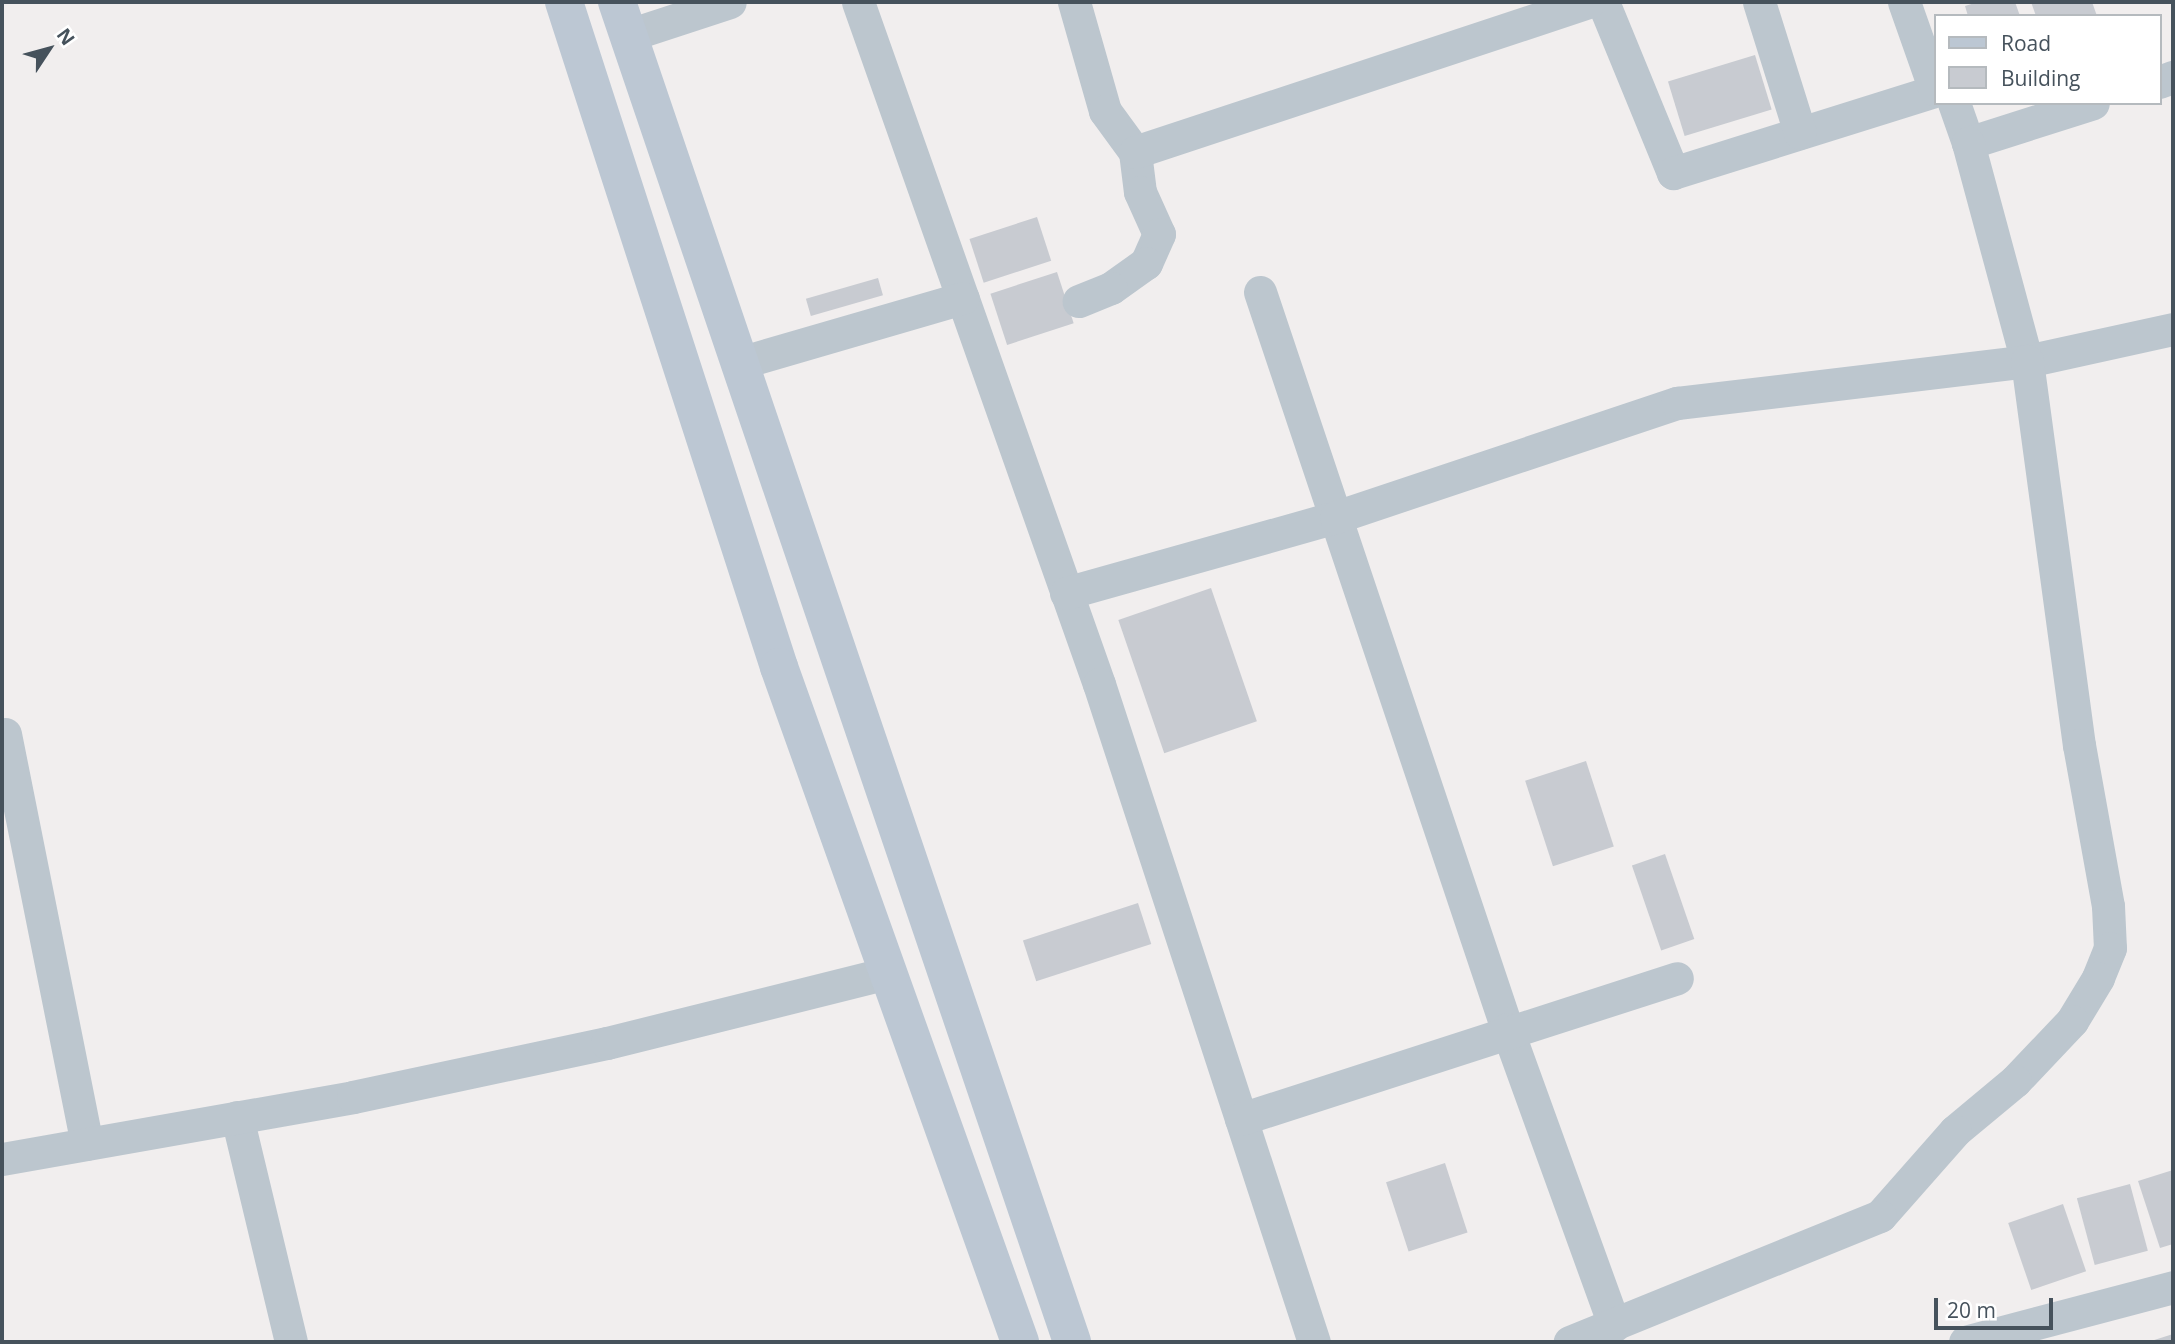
<!DOCTYPE html>
<style>
body{margin:0}
#map{position:relative;width:2175px;height:1344px;overflow:hidden;background:#f1eeee;font-family:"Open Sans",sans-serif}
div>[style]{position:absolute}
[style*='--x']{left:calc(var(--x)*1px);top:calc(var(--y)*1px);width:calc(var(--w)*1px);rotate:calc(var(--a)*1deg)}
.building>*{inset:0;background:#c8cbd1;transform-origin:0 0}
.minor>*{height:33px;margin:-16.5px;padding:0 16.5px;transform-origin:16.5px;border-radius:16.5px;background:#bcc6ce}
.secondary>*{height:38px;margin:-19px;padding:0 19px;transform-origin:19px;border-radius:19px;background:#bcc7d3}
span{translate:-50% -50%;white-space:nowrap;text-align:center;line-height:1.15;-webkit-text-stroke:5px #fff;paint-order:stroke}
.frame{position:absolute;inset:0;border:4px solid #46525c;pointer-events:none}
.legend{position:absolute;left:1934px;top:14px;width:228px;height:91px;box-sizing:border-box;background:#fff;border:2px solid #b5babe;margin:0;padding:9px 12px;list-style:none;font-size:21px;color:#46525c}
.legend li{display:flex;align-items:center;gap:14px;height:35px}
.legend b{width:35px;border:2px solid #b5babe}
.north{position:absolute;left:14px;top:14px;width:70px;height:70px;-webkit-text-stroke:5px #fff;paint-order:stroke;rotate:54deg;font-size:19px;font-weight:700;line-height:28px;text-align:center;color:#46525c}
.north::after{content:'';display:block;margin:auto;width:24px;height:32px;background:#46525c;clip-path:polygon(50% 0,100% 100%,50% 72%,0 100%)}
.scale{position:absolute;left:1934px;top:1298px;width:119px;height:32px;box-sizing:border-box;border:4px solid #46525c;border-top:0;padding-left:9px;font-size:21px;line-height:24px;white-space:nowrap;color:#46525c;-webkit-text-stroke:5px #fff;paint-order:stroke}
</style>
<div id="map">
<div class="building">
<i style="clip-path:polygon(1978px 2px,2015px 2px,2020px 16px,1968px 16px,1965px 6px)"></i>
<i style="clip-path:polygon(2031px 2px,2092px 2px,2097px 16px,2036px 16px)"></i>
<i style="left:1755px;top:55px;width:57px;height:91px;rotate:73deg"></i>
<i style="left:1037px;top:217px;width:46px;height:71px;rotate:72deg"></i>
<i style="left:1057px;top:272px;width:54px;height:70px;rotate:72deg"></i>
<i style="left:878px;top:278px;width:18px;height:75px;rotate:74deg"></i>
<i style="left:1211px;top:588px;width:141px;height:98px;rotate:71deg"></i>
<i style="left:1586px;top:761px;width:90px;height:64px;rotate:72deg"></i>
<i style="left:1665px;top:854px;width:90px;height:35px;rotate:71deg"></i>
<i style="left:1138px;top:903px;width:43px;height:121px;rotate:72deg"></i>
<i style="left:1445px;top:1163px;width:73px;height:62px;rotate:72deg"></i>
<i style="clip-path:polygon(2173px 1170px,2173px 1244px,2160px 1248px,2138px 1181px)"></i>
<i style="left:2130px;top:1184px;width:69px;height:55px;rotate:75deg"></i>
<i style="left:2063px;top:1204px;width:71px;height:58px;rotate:71deg"></i>
<i style="clip-path:polygon(2173px 1334px,2173px 1342px,2148px 1342px)"></i>
</div>
<div class="minor">
<i style="--x:858;--y:2;--w:723;--a:70.54"></i>
<i style="--x:1099;--y:684;--w:692;--a:71.91"></i>
<i style="--x:1074;--y:2;--w:113;--a:74.1"></i>
<i style="--x:1105;--y:111;--w:51;--a:53.8"></i>
<i style="--x:1135;--y:152;--w:40;--a:82.9"></i>
<i style="--x:1140;--y:192;--w:46;--a:65.7"></i>
<i style="--x:1159;--y:234;--w:32;--a:114"></i>
<i style="--x:1146;--y:263;--w:43;--a:144.5"></i>
<i style="--x:1111;--y:288;--w:35;--a:158"></i>
<i style="--x:1603;--y:2;--w:185;--a:67.7"></i>
<i style="--x:1673;--y:173;--w:275;--a:-17.4"></i>
<i style="--x:1759;--y:2;--w:137;--a:72.6"></i>
<i style="--x:1904;--y:2;--w:93;--a:70.6"></i>
<i style="--x:629;--y:35;--w:106;--a:-18.1"></i>
<i style="--x:2159;--y:82;--w:15;--a:-20"></i>
<i style="--x:1954;--y:103;--w:42;--a:70.7"></i>
<i style="--x:1968;--y:143;--w:131;--a:-17.7"></i>
<i style="--x:1968;--y:143;--w:226;--a:74.9"></i>
<i style="--x:2027;--y:361;--w:149;--a:-12.4"></i>
<i style="--x:1135;--y:152;--w:478;--a:-18.3"></i>
<i style="--x:1260;--y:292;--w:777;--a:71.47"></i>
<i style="--x:1507;--y:1029;--w:315;--a:70.1"></i>
<i style="--x:739;--y:363;--w:233;--a:-16.2"></i>
<i style="--x:1066;--y:593;--w:280;--a:-15.7"></i>
<i style="--x:1336;--y:517;--w:360;--a:-18.5"></i>
<i style="--x:1677;--y:403;--w:353;--a:-6.8"></i>
<i style="--x:2027;--y:361;--w:388;--a:82.3"></i>
<i style="--x:2079;--y:745;--w:164;--a:79.8"></i>
<i style="--x:2108;--y:906;--w:42;--a:87.3"></i>
<i style="--x:2110;--y:948;--w:32;--a:112"></i>
<i style="--x:2098;--y:978;--w:50;--a:121.2"></i>
<i style="--x:2072;--y:1021;--w:83;--a:133.5"></i>
<i style="--x:2015;--y:1081;--w:78;--a:140.2"></i>
<i style="--x:1955;--y:1131;--w:113;--a:131.4"></i>
<i style="--x:1880;--y:1216;--w:335;--a:157.9"></i>
<i style="--x:5;--y:734;--w:418;--a:78.7"></i>
<i style="--x:237;--y:1117;--w:231;--a:76.5"></i>
<i style="--x:1241;--y:1119;--w:458;--a:-17.9"></i>
<i style="--x:2;--y:1159;--w:356;--a:-10"></i>
<i style="--x:353;--y:1097;--w:260;--a:-12"></i>
<i style="--x:607;--y:1043;--w:290;--a:-14"></i>
<i style="--x:1965;--y:1342;--w:215;--a:-14.8"></i>
</div>
<div class="secondary">
<i style="--x:564;--y:2;--w:699;--a:72.08"></i>
<i style="--x:779;--y:667;--w:717;--a:70.35"></i>
<i style="--x:617;--y:2;--w:1415;--a:71.24"></i>
</div>
<div class="frame"></div>
<ul class="legend">
<li><b style="height:9px;background:#bcc7d3"></b>Road</li>
<li><b style="height:19px;background:#c8cbd1"></b>Building</li>
</ul>
<div class="north">N</div>
<div class="scale">20 m</div>
</div>
